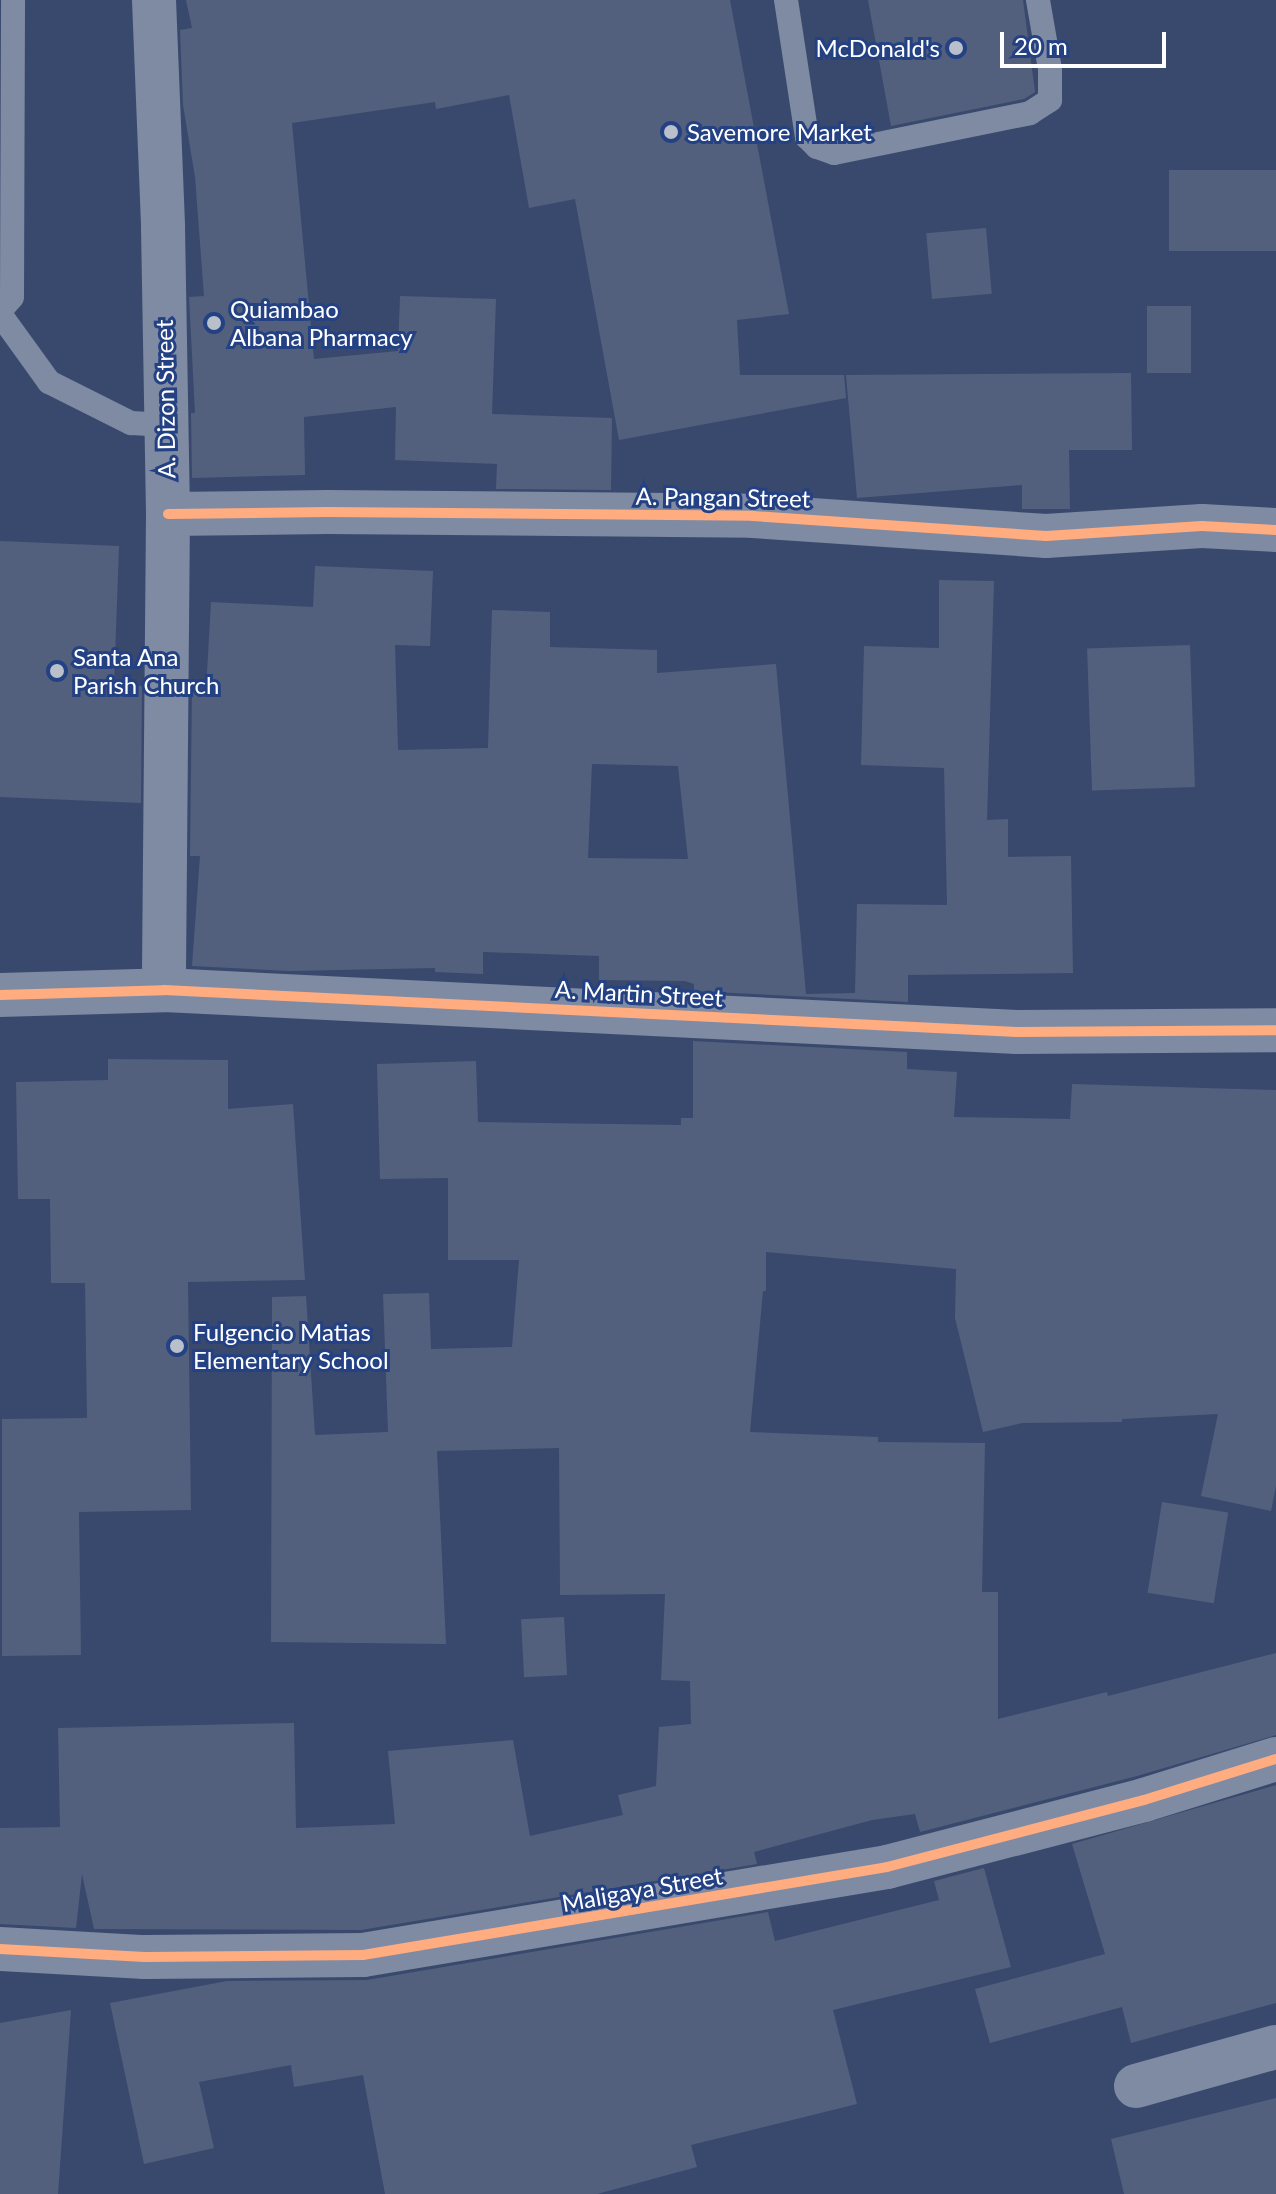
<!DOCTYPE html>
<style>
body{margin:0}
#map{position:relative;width:1276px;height:2194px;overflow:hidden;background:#39496d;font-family:Lato,sans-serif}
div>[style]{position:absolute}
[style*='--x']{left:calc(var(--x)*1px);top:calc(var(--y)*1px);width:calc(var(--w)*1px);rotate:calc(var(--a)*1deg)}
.building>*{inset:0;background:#52607d;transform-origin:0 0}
.lane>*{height:24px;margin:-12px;padding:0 12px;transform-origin:12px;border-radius:12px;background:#7f8aa3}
.street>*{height:44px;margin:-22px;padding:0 22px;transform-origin:22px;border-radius:22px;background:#7f8aa3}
.cycleway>*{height:10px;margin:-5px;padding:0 5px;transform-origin:5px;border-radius:5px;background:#ffac80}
.dots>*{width:22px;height:22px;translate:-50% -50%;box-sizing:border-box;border:4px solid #234183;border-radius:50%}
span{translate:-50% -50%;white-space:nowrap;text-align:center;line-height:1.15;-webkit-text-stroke:6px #234183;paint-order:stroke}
.poi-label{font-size:24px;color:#fff}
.right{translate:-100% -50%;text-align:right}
.left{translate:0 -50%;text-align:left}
.street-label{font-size:24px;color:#fff}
.scale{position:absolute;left:1000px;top:32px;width:166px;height:36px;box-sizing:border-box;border:4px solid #fff;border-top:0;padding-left:10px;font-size:24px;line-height:28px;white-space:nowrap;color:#fff;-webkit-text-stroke:6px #234183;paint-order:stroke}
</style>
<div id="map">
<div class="building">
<i style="clip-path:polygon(186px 0,730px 0,789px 314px,737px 320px,740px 375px,844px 375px,846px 398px,619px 440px,575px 199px,529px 208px,509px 95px,436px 109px,435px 102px,292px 123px,314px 359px,398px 351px,400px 296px,496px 299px,492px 414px,612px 418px,611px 490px,496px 489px,497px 464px,395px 460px,396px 407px,304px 417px,305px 475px,192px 478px,191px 413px,195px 413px,189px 297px,204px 296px,195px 177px,183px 105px,180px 30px,192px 28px)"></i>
<i style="clip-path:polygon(868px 0,1023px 0,1035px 92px,1024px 99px,891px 126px)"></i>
<i style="left:1276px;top:170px;width:81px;height:107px;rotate:90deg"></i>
<i style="left:986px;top:228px;width:66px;height:60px;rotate:85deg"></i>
<i style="left:1147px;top:306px;width:44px;height:67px"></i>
<i style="clip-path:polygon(1131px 373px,1132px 450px,1069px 450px,1070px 509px,1022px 509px,1022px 485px,857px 498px,846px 375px)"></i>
<i style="clip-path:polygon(0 541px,119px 546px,114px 685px,142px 686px,141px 803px,0 797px)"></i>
<i style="clip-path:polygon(evenodd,315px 566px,433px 571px,430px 646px,395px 645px,398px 750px,488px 748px,492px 610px,550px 612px,550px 647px,657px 650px,657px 673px,776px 664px,806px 994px,855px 993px,857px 904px,947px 905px,944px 768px,861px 765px,864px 646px,939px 648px,939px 580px,994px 581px,987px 820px,1008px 819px,1008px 857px,1071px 856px,1073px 973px,908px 975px,908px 1002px,694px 991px,694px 984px,685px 981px,599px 980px,599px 956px,483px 952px,483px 974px,435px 972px,435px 968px,290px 971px,192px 966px,200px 856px,190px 856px,192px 689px,206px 690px,211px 602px,313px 607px,315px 566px,592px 764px,678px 766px,688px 859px,588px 858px,592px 764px)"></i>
<i style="left:1190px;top:645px;width:142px;height:103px;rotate:88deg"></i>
<i style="clip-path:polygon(693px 1041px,907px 1052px,907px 1069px,957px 1072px,954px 1117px,1070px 1119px,1072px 1084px,1276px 1090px,1276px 1486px,1271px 1511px,1201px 1496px,1218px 1414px,1122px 1419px,1122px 1422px,1022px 1423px,983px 1432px,955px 1318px,956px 1269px,766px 1252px,766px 1291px,763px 1291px,750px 1432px,878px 1437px,878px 1442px,985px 1443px,982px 1592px,998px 1592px,998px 1719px,1107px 1692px,1108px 1696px,1276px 1653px,1276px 1735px,1137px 1776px,920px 1832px,915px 1814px,872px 1820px,754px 1852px,757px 1864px,361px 1930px,94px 1929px,82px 1874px,76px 1928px,0 1924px,0 1828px,60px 1827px,58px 1728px,294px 1723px,296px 1828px,395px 1824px,388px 1751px,513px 1740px,530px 1836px,623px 1815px,618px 1795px,656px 1786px,659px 1727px,691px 1724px,690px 1681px,661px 1680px,665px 1594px,560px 1595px,559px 1448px,437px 1451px,446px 1644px,271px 1642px,272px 1297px,306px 1296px,315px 1435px,388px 1432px,383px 1294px,429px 1293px,431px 1349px,512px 1347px,519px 1260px,448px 1260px,448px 1178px,380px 1179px,377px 1064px,476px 1061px,478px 1122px,681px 1125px,681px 1118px,693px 1118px)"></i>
<i style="clip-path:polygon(108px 1059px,228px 1060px,228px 1109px,293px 1104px,305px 1280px,188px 1282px,191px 1510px,79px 1512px,81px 1655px,2px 1656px,2px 1419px,87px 1418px,85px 1283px,51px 1283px,50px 1199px,18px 1199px,16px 1082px,108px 1080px)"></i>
<i style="left:1162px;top:1502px;width:67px;height:92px;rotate:9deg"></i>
<i style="left:564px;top:1617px;width:58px;height:43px;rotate:87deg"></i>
<i style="clip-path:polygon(1276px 1785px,1276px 2003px,1131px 2043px,1122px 2007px,990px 2043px,975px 1989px,1105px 1954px,1072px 1844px)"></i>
<i style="clip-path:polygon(984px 1868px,1011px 1967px,833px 2010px,857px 2104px,691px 2145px,697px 2167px,597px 2194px,385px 2194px,363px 2075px,294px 2087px,291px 2065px,199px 2082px,214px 2148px,144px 2164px,110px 2003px,227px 1981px,367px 1980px,768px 1912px,775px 1941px,939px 1900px,934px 1881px)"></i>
<i style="clip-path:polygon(71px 2010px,58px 2194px,0 2194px,0 2023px)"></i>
<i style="clip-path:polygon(1276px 2098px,1276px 2194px,1124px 2194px,1111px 2139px)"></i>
</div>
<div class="lane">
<i style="--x:786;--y:0;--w:139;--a:81.3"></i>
<i style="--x:807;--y:137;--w:14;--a:45"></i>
<i style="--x:817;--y:147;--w:18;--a:19"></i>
<i style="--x:834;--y:153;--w:200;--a:-11.5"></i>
<i style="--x:1030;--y:113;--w:24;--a:-33"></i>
<i style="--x:1050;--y:100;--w:31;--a:-90"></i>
<i style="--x:1050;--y:69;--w:70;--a:-99.9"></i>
<i style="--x:0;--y:311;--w:18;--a:-49"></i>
<i style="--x:12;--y:297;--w:297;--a:-89.8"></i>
<i style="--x:0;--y:314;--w:84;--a:54.2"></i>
<i style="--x:49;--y:382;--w:92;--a:26.6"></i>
<i style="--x:131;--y:423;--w:33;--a:3"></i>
</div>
<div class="street">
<i style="--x:154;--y:0;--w:227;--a:87.7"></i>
<i style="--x:163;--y:227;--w:287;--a:89"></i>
<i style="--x:168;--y:514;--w:476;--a:90.5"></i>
<i style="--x:168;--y:514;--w:159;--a:-0.7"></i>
<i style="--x:327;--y:512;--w:426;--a:0.5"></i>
<i style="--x:753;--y:516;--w:294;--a:3.9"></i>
<i style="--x:1046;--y:536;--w:156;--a:-3.7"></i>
<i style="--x:1202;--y:526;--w:74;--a:3.1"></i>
<i style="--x:0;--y:995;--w:164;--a:-1.7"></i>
<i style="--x:164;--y:990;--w:854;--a:2.82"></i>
<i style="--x:1017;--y:1032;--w:259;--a:-0.4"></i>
<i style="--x:0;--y:1949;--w:145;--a:3.2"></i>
<i style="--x:145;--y:1957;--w:218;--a:-0.5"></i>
<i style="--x:363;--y:1955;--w:531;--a:-9.53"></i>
<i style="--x:887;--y:1867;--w:266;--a:-14.6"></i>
<i style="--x:1144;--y:1800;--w:138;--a:-17.3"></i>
<i style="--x:1136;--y:2086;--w:145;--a:-15.6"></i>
</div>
<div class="cycleway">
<i style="--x:168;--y:514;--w:159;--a:-0.7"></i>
<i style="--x:327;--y:512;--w:426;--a:0.5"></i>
<i style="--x:753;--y:516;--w:294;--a:3.9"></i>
<i style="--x:1046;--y:536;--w:156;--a:-3.7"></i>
<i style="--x:1202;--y:526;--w:74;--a:3.1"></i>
<i style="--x:0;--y:995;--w:164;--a:-1.7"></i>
<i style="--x:164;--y:990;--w:854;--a:2.82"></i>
<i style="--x:1017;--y:1032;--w:259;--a:-0.4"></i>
<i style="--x:0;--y:1949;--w:145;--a:3.2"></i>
<i style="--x:145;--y:1957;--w:218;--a:-0.5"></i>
<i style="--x:363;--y:1955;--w:531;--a:-9.53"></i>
<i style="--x:887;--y:1867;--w:266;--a:-14.6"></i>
<i style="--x:1144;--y:1800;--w:138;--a:-17.3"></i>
</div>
<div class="dots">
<i style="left:956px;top:48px;background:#babfcc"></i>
<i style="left:671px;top:132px;background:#babfcc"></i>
<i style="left:214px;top:323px;background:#babfcc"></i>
<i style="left:57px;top:671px;background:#babfcc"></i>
<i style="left:177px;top:1346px;background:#babfcc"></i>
</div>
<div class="poi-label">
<span class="right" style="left:940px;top:48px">McDonald's</span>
<span class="left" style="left:687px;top:132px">Savemore Market</span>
<span class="left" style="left:230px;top:323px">Quiambao<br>Albana Pharmacy</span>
<span class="left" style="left:73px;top:671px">Santa Ana<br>Parish Church</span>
<span class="left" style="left:193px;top:1346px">Fulgencio Matias<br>Elementary School</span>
</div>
<div class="street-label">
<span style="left:165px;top:399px;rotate:-91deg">A. Dizon Street</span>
<span style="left:723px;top:497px;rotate:1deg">A. Pangan Street</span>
<span style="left:639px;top:993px;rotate:3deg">A. Martin Street</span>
<span style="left:642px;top:1889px;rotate:-10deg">Maligaya Street</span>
</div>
<div class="scale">20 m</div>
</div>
